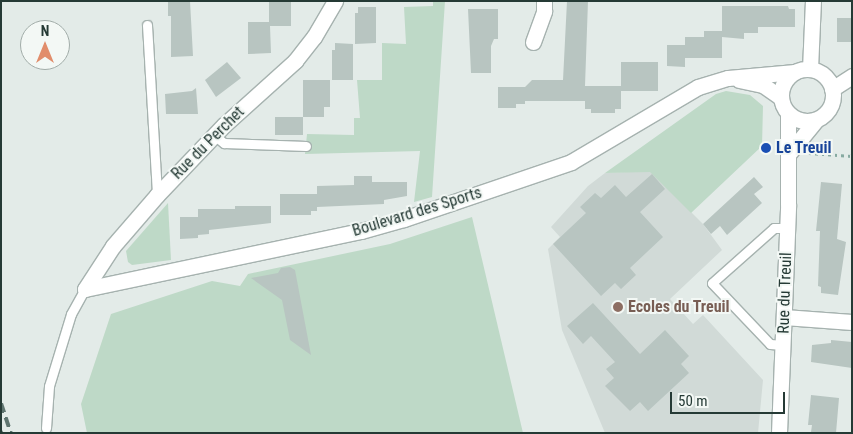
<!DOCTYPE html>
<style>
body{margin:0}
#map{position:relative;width:853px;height:434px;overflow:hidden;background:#e3ebe8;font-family:"Roboto Condensed",sans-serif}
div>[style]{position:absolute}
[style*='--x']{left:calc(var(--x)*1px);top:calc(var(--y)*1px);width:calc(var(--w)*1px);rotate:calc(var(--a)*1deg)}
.built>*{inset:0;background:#d1dad7}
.green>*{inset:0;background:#bed9c7}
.building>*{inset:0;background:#b8c5c1;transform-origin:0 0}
.path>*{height:2.5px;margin-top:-1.25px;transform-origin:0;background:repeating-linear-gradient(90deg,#87aaa1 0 2.5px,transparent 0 6.5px)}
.roads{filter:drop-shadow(1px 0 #a6b2af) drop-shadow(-1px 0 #a6b2af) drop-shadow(0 1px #a6b2af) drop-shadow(0 -1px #a6b2af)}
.service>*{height:9px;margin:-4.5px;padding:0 4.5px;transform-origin:4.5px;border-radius:4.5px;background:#fff}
.minor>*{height:15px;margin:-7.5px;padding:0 7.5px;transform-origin:7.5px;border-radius:7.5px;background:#fff}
.minor>.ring{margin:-7.5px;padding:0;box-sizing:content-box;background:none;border:15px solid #fff;border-radius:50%}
.rail>*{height:4px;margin-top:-2px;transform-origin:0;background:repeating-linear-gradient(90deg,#5f7570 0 10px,transparent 0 15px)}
.dots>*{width:14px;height:14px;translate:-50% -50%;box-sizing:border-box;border:2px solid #f3f8f5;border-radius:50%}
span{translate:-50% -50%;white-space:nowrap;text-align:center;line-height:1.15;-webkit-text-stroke:4px #f3f8f5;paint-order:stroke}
.street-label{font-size:16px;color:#253a35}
.transit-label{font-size:16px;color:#164399;font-weight:700}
.left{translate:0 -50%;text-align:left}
.education-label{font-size:16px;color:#785e54;font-weight:700}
.frame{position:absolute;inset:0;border:2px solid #253a35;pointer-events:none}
.north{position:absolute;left:20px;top:20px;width:50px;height:50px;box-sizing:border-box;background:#f3f8f5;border:1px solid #a1aca8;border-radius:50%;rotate:0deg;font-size:14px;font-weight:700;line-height:20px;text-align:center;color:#253a35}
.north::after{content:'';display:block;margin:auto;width:18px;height:22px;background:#e18d6b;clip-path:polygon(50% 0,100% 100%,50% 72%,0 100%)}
.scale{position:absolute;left:670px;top:392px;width:115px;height:22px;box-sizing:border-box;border:2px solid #253a35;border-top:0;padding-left:6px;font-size:15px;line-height:18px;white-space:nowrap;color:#253a35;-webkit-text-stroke:4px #f3f8f5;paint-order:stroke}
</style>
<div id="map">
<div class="built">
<i style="clip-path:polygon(650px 171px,703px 224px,722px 250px,670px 299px,693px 324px,703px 315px,763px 380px,758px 433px,605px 433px,562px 330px,548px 249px,560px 237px,551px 227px,588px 186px,605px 173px)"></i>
</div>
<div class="green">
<i style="clip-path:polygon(433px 1px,445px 1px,432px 197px,414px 202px,420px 151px,305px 154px,307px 134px,354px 135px,354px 118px,360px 118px,357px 80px,382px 80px,382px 43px,406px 44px,404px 7px,433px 6px)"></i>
<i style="clip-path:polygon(726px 91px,750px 95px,763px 106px,762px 146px,691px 213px,650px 172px,605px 173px,716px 94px)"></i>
<i style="clip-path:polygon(168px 203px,171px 260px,132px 265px,128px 262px,126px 251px)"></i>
<i style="clip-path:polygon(472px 217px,523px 433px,87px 433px,81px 404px,111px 314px,212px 281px,240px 286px,248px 274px,390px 244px)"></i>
</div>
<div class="building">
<i style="clip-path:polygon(168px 1px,190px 1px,193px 56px,171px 57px,171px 16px,168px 16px)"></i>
<i style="clip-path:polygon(269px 1px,291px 1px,291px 26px,270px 26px,271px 53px,248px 54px,248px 22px,269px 22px)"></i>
<i style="clip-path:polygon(567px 1px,588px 1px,585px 86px,621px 86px,621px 109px,615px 109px,615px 113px,591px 113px,591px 109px,585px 109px,585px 101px,525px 101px,525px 104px,516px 104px,516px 108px,498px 108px,498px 87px,525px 87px,532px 80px,563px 80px)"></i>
<i style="clip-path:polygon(722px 6px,788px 6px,789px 9px,795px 9px,795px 27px,758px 27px,758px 33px,744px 33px,744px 39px,722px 37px,722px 58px,685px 58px,685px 67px,667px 66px,667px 45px,685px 45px,685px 37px,704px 37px,704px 31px,722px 31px)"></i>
<i style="clip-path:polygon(358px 7px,376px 7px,376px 43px,355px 44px,355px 13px,358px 13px)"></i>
<i style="clip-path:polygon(468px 9px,498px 9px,498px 39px,494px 39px,491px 46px,491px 73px,471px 73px)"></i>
<i style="left:837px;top:18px;width:15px;height:24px"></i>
<i style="clip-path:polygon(335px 43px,353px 44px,353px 80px,332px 80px,332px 50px,335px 50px)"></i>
<i style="clip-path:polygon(227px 62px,241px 78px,216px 97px,205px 80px)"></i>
<i style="left:658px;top:62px;width:29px;height:37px;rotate:90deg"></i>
<i style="clip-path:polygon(303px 80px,330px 80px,330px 107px,324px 107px,324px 117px,303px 117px)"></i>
<i style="clip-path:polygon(196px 88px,198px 114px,166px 114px,165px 94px,192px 91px)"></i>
<i style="left:275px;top:117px;width:28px;height:18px"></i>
<i style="clip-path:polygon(652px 174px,665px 189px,640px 212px,663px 237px,630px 268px,636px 275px,621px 289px,615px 283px,601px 296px,553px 244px,586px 213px,580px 207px,595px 193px,601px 198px,615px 185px,626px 197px)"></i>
<i style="clip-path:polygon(354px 176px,372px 176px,372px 182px,407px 182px,407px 196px,384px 200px,384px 204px,317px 207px,317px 211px,311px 211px,311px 215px,280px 215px,280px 194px,317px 194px,317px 186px,354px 185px)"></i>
<i style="clip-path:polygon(754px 177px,763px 187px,754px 194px,762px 203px,727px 235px,720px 226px,711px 234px,703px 224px)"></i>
<i style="clip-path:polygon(821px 182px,842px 184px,837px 239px,846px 242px,838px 295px,821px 293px,821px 287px,818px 286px,820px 231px,816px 231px)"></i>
<i style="clip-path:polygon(235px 206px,271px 206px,271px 223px,209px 230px,209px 234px,198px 235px,198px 238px,180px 239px,180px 217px,198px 217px,198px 209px,235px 209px)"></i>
<i style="clip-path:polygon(290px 267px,295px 270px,311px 355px,290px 340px,282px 300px,251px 278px,278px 273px,281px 268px)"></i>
<i style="clip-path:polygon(593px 303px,640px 354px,665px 330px,689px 356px,681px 364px,689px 373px,648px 411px,640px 402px,630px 411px,605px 386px,614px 378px,606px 369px,615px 362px,591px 336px,583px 344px,567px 326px)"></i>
<i style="clip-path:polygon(831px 340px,852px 342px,852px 368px,811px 362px,812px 345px,831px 343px)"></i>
<i style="clip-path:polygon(811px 395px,839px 398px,836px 433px,811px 432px,812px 425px,808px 425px)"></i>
</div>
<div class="path">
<i style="--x:809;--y:153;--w:43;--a:4"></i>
</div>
<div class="roads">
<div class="service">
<i style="--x:147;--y:25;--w:170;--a:86.6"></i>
<i style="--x:214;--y:135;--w:13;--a:39"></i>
<i style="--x:224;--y:143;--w:82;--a:2.1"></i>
<i style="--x:783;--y:345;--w:13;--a:-176"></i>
<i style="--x:770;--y:344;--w:84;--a:-133.6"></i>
<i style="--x:712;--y:283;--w:83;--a:-41.6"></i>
<i style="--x:774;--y:228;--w:14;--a:0"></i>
<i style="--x:46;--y:428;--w:42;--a:-85.9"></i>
<i style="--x:49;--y:386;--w:75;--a:-73"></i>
<i style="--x:71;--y:314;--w:29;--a:-61"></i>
</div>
<div class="minor">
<i style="--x:533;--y:42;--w:33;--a:-70"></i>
<i style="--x:544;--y:11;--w:10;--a:-90"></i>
<i class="ring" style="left:781px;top:69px;width:37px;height:37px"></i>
<i style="--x:810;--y:69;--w:68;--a:-87.5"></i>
<i style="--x:739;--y:80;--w:25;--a:12"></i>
<i style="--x:763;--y:85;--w:21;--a:35"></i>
<i style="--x:832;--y:89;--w:24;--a:-33"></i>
<i style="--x:790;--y:152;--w:41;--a:-50.9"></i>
<i style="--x:85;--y:289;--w:282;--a:-11.9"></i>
<i style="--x:361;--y:231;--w:45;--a:-15.6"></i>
<i style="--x:404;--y:219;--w:176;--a:-18.8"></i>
<i style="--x:571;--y:162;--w:147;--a:-30.6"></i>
<i style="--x:698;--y:87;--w:31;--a:-17"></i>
<i style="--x:728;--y:78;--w:67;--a:-5.1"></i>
<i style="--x:85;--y:289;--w:51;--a:-56.9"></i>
<i style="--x:113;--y:246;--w:67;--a:-49.2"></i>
<i style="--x:157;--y:195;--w:97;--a:-46.3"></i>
<i style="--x:224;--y:125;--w:96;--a:-42"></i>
<i style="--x:295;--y:61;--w:31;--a:-52"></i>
<i style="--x:314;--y:37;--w:42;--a:-59.7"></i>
<i style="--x:784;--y:317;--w:68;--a:4.2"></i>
<i style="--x:779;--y:433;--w:229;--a:-87.7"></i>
<i style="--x:788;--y:204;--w:90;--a:-90"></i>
</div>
</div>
<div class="rail">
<i style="--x:1;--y:403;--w:32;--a:72"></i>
<i style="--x:1;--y:432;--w:1;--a:45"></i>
</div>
<div class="dots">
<i style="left:766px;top:148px;background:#1a4fb4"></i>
<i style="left:618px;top:307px;background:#8d6e63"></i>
</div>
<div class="street-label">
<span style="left:208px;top:143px;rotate:-45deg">Rue du Perchet</span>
<span style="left:417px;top:212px;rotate:-17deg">Boulevard des Sports</span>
<span style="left:785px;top:293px;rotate:-88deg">Rue du Treuil</span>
</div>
<div class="transit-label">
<span class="left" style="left:776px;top:148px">Le Treuil</span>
</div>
<div class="education-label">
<span class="left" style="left:628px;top:307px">Ecoles du Treuil</span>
</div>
<div class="frame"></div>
<div class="north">N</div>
<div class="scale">50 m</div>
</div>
